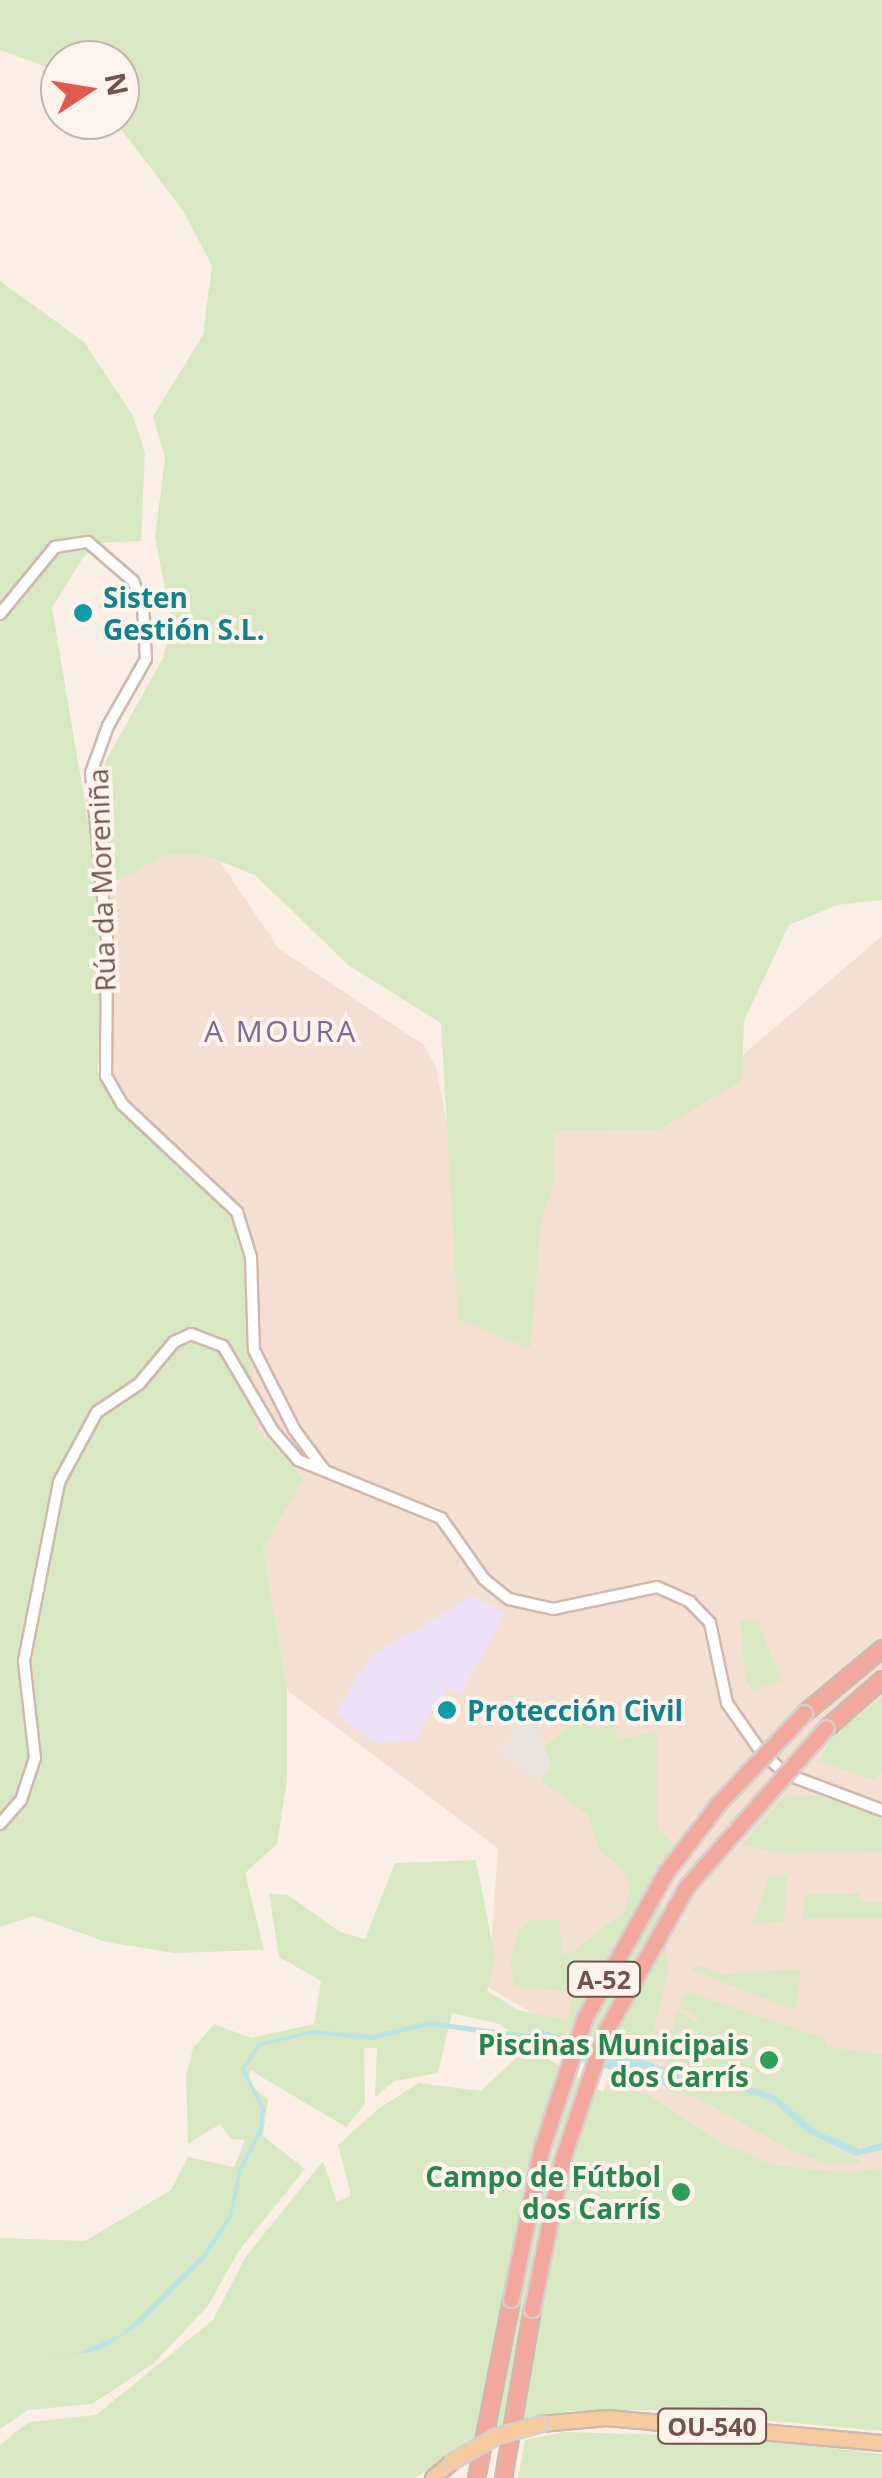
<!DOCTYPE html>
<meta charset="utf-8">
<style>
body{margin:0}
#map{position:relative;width:882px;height:2478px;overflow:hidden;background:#fbefe5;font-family:"Open Sans",sans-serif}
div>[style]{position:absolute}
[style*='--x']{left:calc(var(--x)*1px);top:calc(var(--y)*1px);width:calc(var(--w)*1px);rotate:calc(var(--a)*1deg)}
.residential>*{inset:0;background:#f3e0d3}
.industrial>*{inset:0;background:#ebe3df}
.education>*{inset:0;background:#ece1f8}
.green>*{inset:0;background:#d8e8c3}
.water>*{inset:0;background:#bae4e4}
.river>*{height:18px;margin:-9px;padding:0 9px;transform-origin:9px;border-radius:9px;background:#bae4e4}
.roads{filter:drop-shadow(2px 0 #cfb8ae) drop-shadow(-2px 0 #cfb8ae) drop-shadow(0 2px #cfb8ae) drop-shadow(0 -2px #cfb8ae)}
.tertiary>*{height:10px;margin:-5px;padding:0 5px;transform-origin:5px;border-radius:5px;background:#fff}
.primary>*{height:14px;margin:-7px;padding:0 7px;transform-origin:7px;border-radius:7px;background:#f8ca9f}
.motorway>*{height:15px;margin:-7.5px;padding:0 7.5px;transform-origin:7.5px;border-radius:7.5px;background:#f3a89d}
.bridges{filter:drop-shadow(2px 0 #d8cfcd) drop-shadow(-2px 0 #d8cfcd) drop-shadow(0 2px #d8cfcd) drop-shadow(0 -2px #d8cfcd)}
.primary-bridge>*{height:14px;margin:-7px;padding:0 7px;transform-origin:7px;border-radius:7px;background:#f8ca9f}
.motorway-bridge>*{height:15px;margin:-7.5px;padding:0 7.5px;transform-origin:7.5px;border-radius:7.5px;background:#f3a89d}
.dots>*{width:28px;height:28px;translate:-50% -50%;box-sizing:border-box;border:5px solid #fef4eb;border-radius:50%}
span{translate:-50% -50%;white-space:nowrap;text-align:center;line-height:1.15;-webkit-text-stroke:8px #fef4eb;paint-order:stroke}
.shield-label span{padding:2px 8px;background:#fef4eb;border:2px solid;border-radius:8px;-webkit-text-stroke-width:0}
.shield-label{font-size:25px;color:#73534b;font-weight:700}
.culture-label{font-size:28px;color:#0d838f;font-weight:700}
.left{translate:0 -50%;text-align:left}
.street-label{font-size:28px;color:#73534b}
.leisure-label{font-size:28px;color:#27864d;font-weight:700}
.right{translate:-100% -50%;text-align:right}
.neighbourhood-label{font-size:30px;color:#7f6796;letter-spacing:2.5px}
.north{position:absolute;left:40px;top:40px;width:100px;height:100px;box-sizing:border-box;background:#fef4eb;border:2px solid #c6b4ab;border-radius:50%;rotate:78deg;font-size:28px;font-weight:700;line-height:40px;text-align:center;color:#73534b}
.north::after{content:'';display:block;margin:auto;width:35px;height:45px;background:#e15a4e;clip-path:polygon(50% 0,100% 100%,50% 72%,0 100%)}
</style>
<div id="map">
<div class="residential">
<i style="clip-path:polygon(214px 853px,279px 949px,424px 1045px,436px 1068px,446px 1119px,678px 1110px,882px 936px,882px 2181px,586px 2148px,612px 2061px,488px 1987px,498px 1848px,287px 1690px,263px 1547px,304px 1479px,256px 1426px,241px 1237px,208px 1185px,110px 1100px,95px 1053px,101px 898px,131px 869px,167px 855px)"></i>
</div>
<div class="industrial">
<i style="clip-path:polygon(525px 1721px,535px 1726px,551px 1764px,539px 1781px,497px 1751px)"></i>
</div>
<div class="education">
<i style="clip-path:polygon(473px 1596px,505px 1613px,460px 1695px,446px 1687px,415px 1741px,374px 1743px,335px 1713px,371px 1656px)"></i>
</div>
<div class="green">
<i style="clip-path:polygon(0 0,882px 0,882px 900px,837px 905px,789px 925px,744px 1021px,742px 1080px,659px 1130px,553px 1131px,553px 1186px,541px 1222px,530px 1349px,458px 1319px,441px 1023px,348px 965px,255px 875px,204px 855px,167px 855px,112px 883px,101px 812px,105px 762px,163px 658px,172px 625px,155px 537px,165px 458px,153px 416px,203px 335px,212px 266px,184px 212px,114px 120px,120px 120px,120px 60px,60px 60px,60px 72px,0 50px)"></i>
<i style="clip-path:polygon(0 281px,84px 342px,132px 414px,145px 452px,141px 541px,102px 543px,84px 556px,52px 608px,101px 898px,98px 1069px,110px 1100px,208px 1185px,233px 1217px,244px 1259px,256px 1426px,304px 1479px,263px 1548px,287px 1690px,287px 1780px,277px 1844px,245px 1873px,264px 1950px,174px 1953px,106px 1942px,33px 1916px,0 1927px)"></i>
<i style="clip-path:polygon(740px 1620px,758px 1621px,781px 1681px,754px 1690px,746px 1682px)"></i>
<i style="clip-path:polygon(882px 1698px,882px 1772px,874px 1780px,819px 1761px,834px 1734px)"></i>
<i style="clip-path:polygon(584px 1715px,592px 1729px,613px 1725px,619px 1740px,657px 1732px,658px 1829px,675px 1847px,662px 1899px,668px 1973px,643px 2076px,526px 2043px,499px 2024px,452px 2013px,438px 2073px,395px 2081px,375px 2097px,377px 2048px,364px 2048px,365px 2104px,346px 2127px,250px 2070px,249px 2084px,268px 2099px,263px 2136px,305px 2169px,238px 2252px,208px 2306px,154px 2363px,92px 2404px,28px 2410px,0 2429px,0 2238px,85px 2241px,171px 2190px,188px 2157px,234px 2167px,245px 2140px,231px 2139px,220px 2124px,188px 2144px,186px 2076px,193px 2048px,214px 2024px,251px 2038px,314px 2024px,321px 1981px,279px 1957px,269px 1893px,288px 1895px,340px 1932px,365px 1939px,395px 1863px,476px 1860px,495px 1957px,487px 1991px,518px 2010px,568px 2021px,573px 1992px,514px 1986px,510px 1961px,518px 1930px,532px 1920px,559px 1919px,562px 1952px,568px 1955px,624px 1912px,630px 1888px,621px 1867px,600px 1852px,587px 1814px,541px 1781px,552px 1766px,544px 1747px)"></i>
<i style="clip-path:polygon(785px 1796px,818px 1796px,882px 1814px,882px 1852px,781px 1853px,742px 1845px)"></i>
<i style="clip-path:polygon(787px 1875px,784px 1922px,752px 1924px,770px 1876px)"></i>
<i style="clip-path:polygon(859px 1893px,859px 1902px,882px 1902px,882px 1918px,802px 1919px,805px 1895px)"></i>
<i style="clip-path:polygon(699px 1965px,720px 1974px,801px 1969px,795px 2010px,691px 1970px)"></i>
<i style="clip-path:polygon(688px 1992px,826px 2039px,826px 2046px,882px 2055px,882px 2142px,853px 2148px,808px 2126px,775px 2095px,726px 2079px,663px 2076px,677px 2009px,695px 2022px,699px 2018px,678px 2005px)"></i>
<i style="clip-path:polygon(522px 2052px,540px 2054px,603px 2092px,620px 2087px,648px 2095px,725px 2145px,774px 2165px,848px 2173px,882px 2168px,882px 2431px,653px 2410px,569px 2411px,472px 2442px,415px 2478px,0 2478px,0 2445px,18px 2430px,30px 2422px,96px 2415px,213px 2320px,246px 2256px,323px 2161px,337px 2202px,351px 2195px,338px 2145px,378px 2109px,419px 2083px,481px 2091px)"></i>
<i style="clip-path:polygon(662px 2080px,714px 2083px,773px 2101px,806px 2132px,863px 2163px,827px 2164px,790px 2150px,698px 2098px,668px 2091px)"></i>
<i style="clip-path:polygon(564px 2432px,740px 2437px,882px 2454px,882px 2478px,518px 2478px,525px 2440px)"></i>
</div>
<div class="water">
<i style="clip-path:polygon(429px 2021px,558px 2038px,556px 2044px,429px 2026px,371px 2040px,313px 2034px,260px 2046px,245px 2069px,265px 2109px,263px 2130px,242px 2171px,233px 2215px,206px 2258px,140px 2324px,100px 2350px,0 2368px,75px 2354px,122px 2334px,202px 2255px,229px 2214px,238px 2170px,259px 2129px,261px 2110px,241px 2069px,258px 2043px,313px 2030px,371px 2035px)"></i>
<i style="clip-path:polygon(663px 2076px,726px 2079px,775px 2095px,815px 2130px,860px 2149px,882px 2142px,882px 2150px,855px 2156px,806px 2132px,773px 2101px,714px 2083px,662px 2080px)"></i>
</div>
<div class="river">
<i style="--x:536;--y:2038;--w:153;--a:16.7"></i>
</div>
<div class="roads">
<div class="tertiary">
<i style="--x:0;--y:614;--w:87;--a:-50.6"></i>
<i style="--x:55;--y:547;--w:33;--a:-9"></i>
<i style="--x:88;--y:542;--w:60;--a:40.9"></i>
<i style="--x:133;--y:581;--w:27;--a:68"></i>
<i style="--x:143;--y:606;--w:53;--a:86.8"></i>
<i style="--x:146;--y:659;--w:77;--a:119.6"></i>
<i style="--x:108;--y:726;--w:50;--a:109.9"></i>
<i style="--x:91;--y:773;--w:166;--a:84.5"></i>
<i style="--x:107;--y:938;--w:138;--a:90.4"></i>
<i style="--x:106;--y:1076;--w:32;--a:60"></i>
<i style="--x:122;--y:1104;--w:158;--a:43.2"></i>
<i style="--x:237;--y:1212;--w:47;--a:72.7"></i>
<i style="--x:251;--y:1257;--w:93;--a:88.2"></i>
<i style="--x:254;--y:1350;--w:89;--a:63.1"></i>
<i style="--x:294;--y:1429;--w:52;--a:53.6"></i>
<i style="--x:0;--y:1824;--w:32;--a:-49"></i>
<i style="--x:21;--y:1800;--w:44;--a:-71.6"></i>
<i style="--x:35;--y:1758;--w:98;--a:-96.5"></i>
<i style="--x:24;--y:1661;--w:182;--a:-78.9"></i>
<i style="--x:59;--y:1482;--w:80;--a:-61.5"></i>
<i style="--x:97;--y:1412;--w:50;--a:-33.7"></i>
<i style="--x:139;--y:1384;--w:55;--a:-50.2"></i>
<i style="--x:174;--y:1342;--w:19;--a:-25"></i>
<i style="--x:191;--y:1334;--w:34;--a:21"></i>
<i style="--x:223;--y:1346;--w:99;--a:59.5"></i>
<i style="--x:273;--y:1431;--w:38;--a:49"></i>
<i style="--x:298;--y:1460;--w:154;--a:22.1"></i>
<i style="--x:441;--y:1518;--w:75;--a:54.8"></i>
<i style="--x:484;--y:1579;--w:32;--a:39"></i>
<i style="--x:509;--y:1599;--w:45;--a:12.8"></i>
<i style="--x:553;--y:1609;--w:106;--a:-11.9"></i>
<i style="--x:657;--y:1587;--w:36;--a:24"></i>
<i style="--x:690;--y:1602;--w:29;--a:46"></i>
<i style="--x:710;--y:1623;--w:82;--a:78"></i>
<i style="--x:727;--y:1703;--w:60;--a:55.2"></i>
<i style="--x:761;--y:1752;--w:33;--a:41"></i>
<i style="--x:786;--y:1774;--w:103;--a:20.6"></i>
</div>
<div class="primary">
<i style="--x:541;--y:2424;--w:66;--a:-5.2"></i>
<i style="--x:607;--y:2418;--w:276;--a:5.2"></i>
<i style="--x:433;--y:2478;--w:26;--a:-40"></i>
</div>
<div class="motorway">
<i style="--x:804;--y:1713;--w:102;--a:-39.8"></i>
<i style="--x:826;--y:1728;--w:74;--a:-41.2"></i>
<i style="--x:476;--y:2478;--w:182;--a:-78.9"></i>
<i style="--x:503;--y:2478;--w:171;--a:-80.3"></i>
</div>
</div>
<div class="bridges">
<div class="primary-bridge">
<i style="--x:453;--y:2461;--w:51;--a:-29.1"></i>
<i style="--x:498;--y:2436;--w:45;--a:-15.6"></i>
</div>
<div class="motorway-bridge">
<i style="--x:511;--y:2299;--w:152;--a:-78.6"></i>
<i style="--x:541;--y:2150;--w:140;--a:-71.7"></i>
<i style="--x:585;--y:2017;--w:166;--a:-60.8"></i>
<i style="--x:666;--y:1872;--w:86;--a:-52.6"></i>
<i style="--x:718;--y:1804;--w:125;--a:-46.6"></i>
<i style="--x:532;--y:2309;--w:155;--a:-78.5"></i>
<i style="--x:563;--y:2157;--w:132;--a:-71.4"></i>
<i style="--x:605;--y:2032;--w:167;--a:-60.7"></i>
<i style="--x:687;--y:1886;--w:210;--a:-48.7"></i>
</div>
</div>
<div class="dots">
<i style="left:83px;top:613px;background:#0f9aa8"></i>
<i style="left:447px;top:1710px;background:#0f9aa8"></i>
<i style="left:769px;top:2060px;background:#2e9e5b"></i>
<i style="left:681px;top:2192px;background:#2e9e5b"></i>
</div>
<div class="shield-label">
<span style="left:604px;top:1979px">A-52</span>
<span style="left:712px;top:2426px">OU-540</span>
</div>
<div class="culture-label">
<span class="left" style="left:103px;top:613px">Sisten<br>Gestión S.L.</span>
<span class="left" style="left:467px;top:1710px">Protección Civil</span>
</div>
<div class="street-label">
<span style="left:101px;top:880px;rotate:-92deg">Rúa da Moreniña</span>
</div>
<div class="leisure-label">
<span class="right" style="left:749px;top:2060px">Piscinas Municipais<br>dos Carrís</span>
<span class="right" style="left:661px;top:2192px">Campo de Fútbol<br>dos Carrís</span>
</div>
<div class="neighbourhood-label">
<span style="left:281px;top:1031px">A MOURA</span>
</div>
<div class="north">N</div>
</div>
